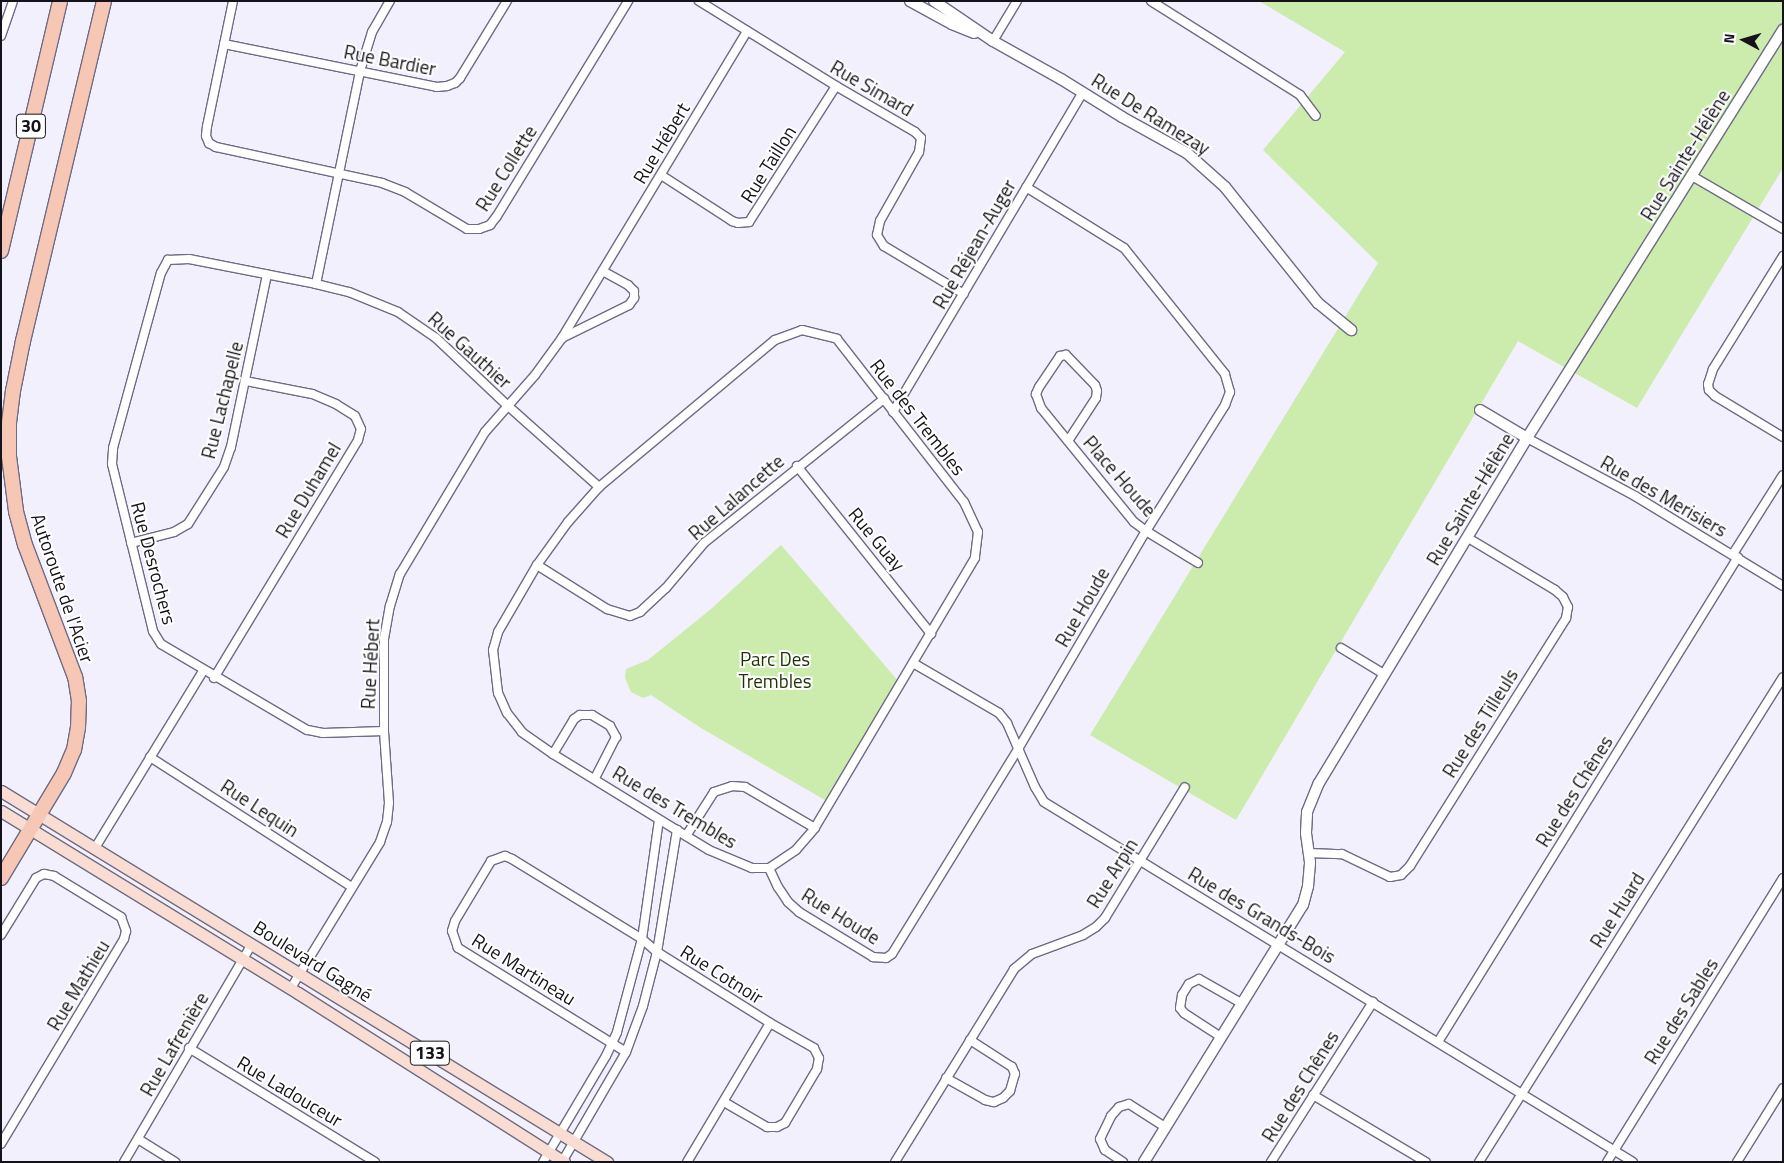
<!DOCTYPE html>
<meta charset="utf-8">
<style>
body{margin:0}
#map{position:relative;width:1784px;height:1163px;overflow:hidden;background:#f1f0fc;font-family:"Titillium Web",sans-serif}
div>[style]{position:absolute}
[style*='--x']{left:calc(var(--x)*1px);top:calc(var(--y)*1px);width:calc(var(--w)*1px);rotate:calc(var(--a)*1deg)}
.green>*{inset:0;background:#cbecad}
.roads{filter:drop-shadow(1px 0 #6e6b84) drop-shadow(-1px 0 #6e6b84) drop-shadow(0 1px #6e6b84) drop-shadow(0 -1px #6e6b84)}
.street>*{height:8px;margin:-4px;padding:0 4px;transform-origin:4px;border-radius:4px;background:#fff}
.secondary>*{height:10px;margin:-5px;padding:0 5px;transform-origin:5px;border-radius:5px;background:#fff}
.primary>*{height:11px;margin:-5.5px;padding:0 5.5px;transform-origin:5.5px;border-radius:5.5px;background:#f9ddd2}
.highway>*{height:14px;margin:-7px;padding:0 7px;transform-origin:7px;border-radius:7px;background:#f5c7b4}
span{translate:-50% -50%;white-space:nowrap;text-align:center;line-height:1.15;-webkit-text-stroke:4px #fff;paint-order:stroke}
.shield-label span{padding:1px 4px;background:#fff;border:1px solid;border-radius:4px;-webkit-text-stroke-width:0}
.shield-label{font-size:18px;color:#14131c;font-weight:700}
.street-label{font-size:19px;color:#14131c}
.park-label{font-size:19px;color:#1e3205}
.frame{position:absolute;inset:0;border:2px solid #14131c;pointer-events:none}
.north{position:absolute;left:1719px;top:15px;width:50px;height:50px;-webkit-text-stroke:4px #fff;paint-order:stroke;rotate:276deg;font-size:14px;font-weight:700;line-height:20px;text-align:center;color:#14131c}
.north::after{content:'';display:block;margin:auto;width:18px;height:22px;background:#14131c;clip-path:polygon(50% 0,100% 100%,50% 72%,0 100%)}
</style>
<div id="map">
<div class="green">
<i style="clip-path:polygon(1259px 1px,1783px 1px,1783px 168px,1637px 408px,1518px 341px,1236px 820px,1090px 735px,1378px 263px,1263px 150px,1345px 52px)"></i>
<i style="clip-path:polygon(781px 545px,900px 683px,830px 803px,701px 728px,651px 695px,643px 698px,631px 692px,625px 678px,626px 669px,648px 660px,711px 609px)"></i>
</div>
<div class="roads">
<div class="street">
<i style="--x:233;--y:1;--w:128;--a:101.7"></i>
<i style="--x:207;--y:126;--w:10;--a:96"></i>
<i style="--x:206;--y:136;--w:8;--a:67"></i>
<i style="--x:209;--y:143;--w:8;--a:30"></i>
<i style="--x:216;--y:147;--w:170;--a:12.2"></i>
<i style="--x:382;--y:183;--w:25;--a:21"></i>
<i style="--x:405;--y:192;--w:72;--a:30.8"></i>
<i style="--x:467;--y:229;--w:12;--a:0"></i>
<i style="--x:479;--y:229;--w:12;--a:-20"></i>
<i style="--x:490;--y:225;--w:11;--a:-52"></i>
<i style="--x:497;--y:216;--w:252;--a:-58.6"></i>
<i style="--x:699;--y:1;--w:161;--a:31.8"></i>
<i style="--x:836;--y:86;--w:91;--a:30.2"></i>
<i style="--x:915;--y:132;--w:8;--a:45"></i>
<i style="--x:921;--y:138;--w:14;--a:98"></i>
<i style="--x:919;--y:152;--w:79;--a:119.5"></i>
<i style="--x:880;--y:221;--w:14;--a:102"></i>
<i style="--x:877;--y:235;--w:13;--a:58"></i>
<i style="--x:884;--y:246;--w:93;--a:31"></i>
<i style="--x:1151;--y:1;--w:176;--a:32.2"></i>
<i style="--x:1300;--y:95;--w:26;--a:53"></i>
<i style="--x:1;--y:36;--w:37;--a:-71"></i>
<i style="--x:993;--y:41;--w:47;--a:-59"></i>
<i style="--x:224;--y:44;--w:217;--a:11.4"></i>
<i style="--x:437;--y:87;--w:10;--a:-6"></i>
<i style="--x:447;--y:86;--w:9;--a:-21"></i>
<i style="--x:455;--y:83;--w:7;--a:-45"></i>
<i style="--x:460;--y:78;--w:90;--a:-58.6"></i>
<i style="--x:661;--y:175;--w:85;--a:32.9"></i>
<i style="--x:732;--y:221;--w:6;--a:18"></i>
<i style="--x:738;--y:223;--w:11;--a:-5"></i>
<i style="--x:749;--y:222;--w:161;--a:-57.4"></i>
<i style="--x:1692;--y:176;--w:105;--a:30.2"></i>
<i style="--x:1783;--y:256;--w:133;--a:121.8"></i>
<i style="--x:1713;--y:369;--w:16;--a:108"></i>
<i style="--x:1708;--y:384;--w:6;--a:81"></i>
<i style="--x:1709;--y:390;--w:8;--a:45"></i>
<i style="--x:1715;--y:396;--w:79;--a:31.1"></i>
<i style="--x:316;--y:284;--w:217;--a:-78.3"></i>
<i style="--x:360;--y:71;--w:41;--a:-72.9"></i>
<i style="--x:372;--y:32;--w:36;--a:-60"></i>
<i style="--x:802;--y:330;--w:36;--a:14"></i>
<i style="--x:837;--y:339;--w:207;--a:52.1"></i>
<i style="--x:964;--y:502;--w:33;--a:65"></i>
<i style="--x:978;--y:532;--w:26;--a:97"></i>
<i style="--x:975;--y:558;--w:314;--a:120.7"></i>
<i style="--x:815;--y:828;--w:29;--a:131"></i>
<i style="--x:796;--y:850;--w:32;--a:146"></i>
<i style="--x:769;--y:868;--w:17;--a:180"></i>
<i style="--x:752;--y:868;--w:47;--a:-157.3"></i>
<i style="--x:709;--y:850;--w:183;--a:-148.4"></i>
<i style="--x:553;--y:754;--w:38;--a:-145"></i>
<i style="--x:522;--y:732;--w:24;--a:-128"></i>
<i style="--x:507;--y:713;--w:22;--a:-114"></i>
<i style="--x:498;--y:693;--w:43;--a:-96.6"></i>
<i style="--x:493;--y:650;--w:19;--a:-74"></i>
<i style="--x:498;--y:632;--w:78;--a:-59.8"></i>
<i style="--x:537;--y:565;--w:53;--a:-54.2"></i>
<i style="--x:568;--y:522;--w:47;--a:-48.5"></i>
<i style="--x:599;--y:487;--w:229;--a:-39.9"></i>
<i style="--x:775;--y:340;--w:29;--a:-20"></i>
<i style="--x:562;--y:338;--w:75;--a:-26.2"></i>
<i style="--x:629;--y:305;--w:9;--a:-54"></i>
<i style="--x:634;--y:298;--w:7;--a:-90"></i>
<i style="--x:634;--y:291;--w:8;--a:-135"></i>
<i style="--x:628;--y:285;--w:29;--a:-151"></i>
<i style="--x:893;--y:412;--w:372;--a:-59.3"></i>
<i style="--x:1527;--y:438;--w:123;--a:28.2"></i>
<i style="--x:1635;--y:496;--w:173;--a:31.3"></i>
<i style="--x:1068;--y:441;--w:51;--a:-56.9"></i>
<i style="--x:1096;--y:398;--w:7;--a:-82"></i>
<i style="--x:1097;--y:391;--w:6;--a:-108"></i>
<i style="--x:1095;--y:385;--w:42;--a:-134"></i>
<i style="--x:1066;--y:355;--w:6;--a:171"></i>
<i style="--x:1060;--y:356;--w:37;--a:124"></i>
<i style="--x:1039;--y:387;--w:8;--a:113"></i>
<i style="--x:1036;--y:394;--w:15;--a:70"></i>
<i style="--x:1041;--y:408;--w:147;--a:50.8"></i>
<i style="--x:1134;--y:522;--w:15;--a:37"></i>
<i style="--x:1146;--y:531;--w:61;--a:31.6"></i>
<i style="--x:797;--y:466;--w:215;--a:51.4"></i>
<i style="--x:131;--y:543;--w:44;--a:-14.3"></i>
<i style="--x:174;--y:532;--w:16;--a:-30"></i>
<i style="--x:188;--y:524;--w:67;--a:-57.7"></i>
<i style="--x:224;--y:467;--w:21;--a:-71"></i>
<i style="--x:231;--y:447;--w:176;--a:-78.2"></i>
<i style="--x:1733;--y:554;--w:93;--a:-57.7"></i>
<i style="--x:537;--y:565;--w:83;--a:32.2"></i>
<i style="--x:607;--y:609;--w:24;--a:17"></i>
<i style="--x:630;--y:616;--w:11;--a:-22"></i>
<i style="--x:640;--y:612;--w:35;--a:-43"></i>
<i style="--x:666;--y:588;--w:59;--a:-49.8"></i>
<i style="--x:704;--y:543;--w:231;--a:-38.7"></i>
<i style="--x:1341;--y:648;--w:50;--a:31.2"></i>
<i style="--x:913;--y:663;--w:99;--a:30.2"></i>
<i style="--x:999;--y:713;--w:13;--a:51"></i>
<i style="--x:1007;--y:723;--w:70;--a:66.4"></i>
<i style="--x:1035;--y:787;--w:17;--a:59"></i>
<i style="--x:1044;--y:802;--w:690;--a:31.43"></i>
<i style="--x:214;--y:678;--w:278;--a:-58.8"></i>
<i style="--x:358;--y:440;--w:11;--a:-75"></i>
<i style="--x:361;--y:429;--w:14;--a:-115"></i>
<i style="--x:355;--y:416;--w:22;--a:-148"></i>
<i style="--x:336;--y:404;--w:26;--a:-157"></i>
<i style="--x:312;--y:394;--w:67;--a:-168.9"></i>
<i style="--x:384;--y:731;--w:61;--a:178.1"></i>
<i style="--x:323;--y:733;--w:16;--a:-169"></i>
<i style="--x:307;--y:730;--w:169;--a:-149.5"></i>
<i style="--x:161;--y:644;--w:15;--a:-122"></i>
<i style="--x:153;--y:631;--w:172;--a:-103.8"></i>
<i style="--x:112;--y:464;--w:16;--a:-86"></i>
<i style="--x:113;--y:448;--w:181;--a:-74.7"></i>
<i style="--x:161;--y:273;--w:15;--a:-62"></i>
<i style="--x:168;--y:260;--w:21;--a:-3"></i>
<i style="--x:189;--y:259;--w:129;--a:11.1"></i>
<i style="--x:316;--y:284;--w:34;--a:14"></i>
<i style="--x:349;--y:292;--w:53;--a:22.2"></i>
<i style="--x:398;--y:312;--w:46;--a:34.4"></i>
<i style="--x:436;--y:338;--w:99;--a:43.4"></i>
<i style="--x:508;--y:406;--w:122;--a:41.7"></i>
<i style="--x:553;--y:754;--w:41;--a:-59"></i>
<i style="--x:574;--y:719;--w:7;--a:-34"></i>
<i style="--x:580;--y:715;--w:12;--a:0"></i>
<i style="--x:592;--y:715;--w:21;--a:31"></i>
<i style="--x:610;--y:726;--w:13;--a:61"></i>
<i style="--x:616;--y:737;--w:46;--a:117.1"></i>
<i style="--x:150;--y:757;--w:240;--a:32.8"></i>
<i style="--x:686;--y:836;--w:52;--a:-57.5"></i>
<i style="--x:714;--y:792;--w:19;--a:-18"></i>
<i style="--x:732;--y:786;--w:13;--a:4"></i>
<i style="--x:745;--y:787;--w:81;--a:30.4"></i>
<i style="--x:95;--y:848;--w:207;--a:-58.6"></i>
<i style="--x:1309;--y:853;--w:33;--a:2"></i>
<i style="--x:1342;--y:854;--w:53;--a:25.6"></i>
<i style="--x:1390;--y:877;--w:11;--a:-10"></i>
<i style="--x:1401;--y:875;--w:13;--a:-45"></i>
<i style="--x:1410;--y:866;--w:293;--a:-57.8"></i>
<i style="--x:1566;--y:618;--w:11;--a:-80"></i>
<i style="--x:1568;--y:607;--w:11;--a:-117"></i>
<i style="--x:1563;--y:597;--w:11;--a:-139"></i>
<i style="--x:1555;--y:590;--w:101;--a:-149.1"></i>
<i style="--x:769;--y:868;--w:21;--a:65"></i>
<i style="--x:778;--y:887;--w:18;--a:56"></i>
<i style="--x:788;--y:902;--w:15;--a:42"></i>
<i style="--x:799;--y:912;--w:87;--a:31.3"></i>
<i style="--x:873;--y:957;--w:13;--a:4"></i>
<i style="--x:886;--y:958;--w:7;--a:-34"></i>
<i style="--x:892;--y:954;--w:241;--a:-58.4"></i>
<i style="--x:1018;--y:749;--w:253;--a:-59.6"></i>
<i style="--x:1146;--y:531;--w:149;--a:-57.9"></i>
<i style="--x:1225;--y:405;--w:14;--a:-69"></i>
<i style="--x:1230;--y:392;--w:19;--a:-106"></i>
<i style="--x:1225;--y:374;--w:161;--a:-128.7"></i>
<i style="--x:1124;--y:248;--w:115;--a:-148.1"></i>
<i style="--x:1;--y:935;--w:67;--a:-58.4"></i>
<i style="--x:36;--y:878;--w:9;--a:-27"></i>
<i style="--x:44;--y:874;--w:10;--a:11"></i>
<i style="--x:54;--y:876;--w:79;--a:31.5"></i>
<i style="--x:121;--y:917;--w:15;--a:70"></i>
<i style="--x:126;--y:931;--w:8;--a:104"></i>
<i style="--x:124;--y:939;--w:239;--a:121"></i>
<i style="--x:291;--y:988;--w:171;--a:-58.6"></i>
<i style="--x:380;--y:842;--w:21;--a:-71"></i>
<i style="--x:387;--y:822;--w:19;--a:-84"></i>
<i style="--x:389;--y:803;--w:72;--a:-94"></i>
<i style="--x:384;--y:731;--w:92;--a:-90"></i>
<i style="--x:384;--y:639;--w:34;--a:-80"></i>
<i style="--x:390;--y:606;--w:34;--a:-73"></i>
<i style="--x:400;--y:574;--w:165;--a:-59.1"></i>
<i style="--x:485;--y:432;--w:76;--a:-48.7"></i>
<i style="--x:535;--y:375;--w:46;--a:-53.9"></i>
<i style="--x:562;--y:338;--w:358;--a:-58.9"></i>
<i style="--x:1221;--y:1037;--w:44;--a:-147"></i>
<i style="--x:1184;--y:1013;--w:6;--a:-129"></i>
<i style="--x:1180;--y:1008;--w:13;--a:-81"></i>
<i style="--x:1182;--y:995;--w:13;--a:-58"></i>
<i style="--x:1189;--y:984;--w:11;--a:-27"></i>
<i style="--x:1199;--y:979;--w:48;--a:29.7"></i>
<i style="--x:1438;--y:1042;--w:570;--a:-58.26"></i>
<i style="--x:189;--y:1048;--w:218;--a:31.5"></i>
<i style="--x:626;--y:1052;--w:198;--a:-148.2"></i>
<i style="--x:458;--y:948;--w:18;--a:-109"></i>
<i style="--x:452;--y:931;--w:10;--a:-73"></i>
<i style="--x:455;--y:921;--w:70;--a:-59"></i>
<i style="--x:491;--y:861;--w:15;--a:-20"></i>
<i style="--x:505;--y:856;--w:8;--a:23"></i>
<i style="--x:512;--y:859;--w:153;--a:31.6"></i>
<i style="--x:642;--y:939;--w:20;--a:41"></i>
<i style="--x:657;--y:952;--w:133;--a:32.1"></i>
<i style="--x:770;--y:1023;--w:162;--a:120.8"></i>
<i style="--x:946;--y:1078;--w:45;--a:29.4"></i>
<i style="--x:985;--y:1100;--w:9;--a:13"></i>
<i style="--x:994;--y:1102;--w:10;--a:-24"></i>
<i style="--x:1003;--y:1098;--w:10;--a:-45"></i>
<i style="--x:1010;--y:1091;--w:18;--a:-74"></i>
<i style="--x:1015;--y:1074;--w:8;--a:-113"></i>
<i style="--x:1012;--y:1067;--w:50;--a:-147.3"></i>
<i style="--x:1313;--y:1095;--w:131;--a:30.7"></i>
<i style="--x:724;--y:1102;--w:50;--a:30.2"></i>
<i style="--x:767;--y:1127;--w:10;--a:0"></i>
<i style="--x:777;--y:1127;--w:9;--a:-27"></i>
<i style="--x:785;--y:1123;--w:63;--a:-59.3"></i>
<i style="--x:817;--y:1069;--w:11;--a:-80"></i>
<i style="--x:819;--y:1058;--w:11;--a:-117"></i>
<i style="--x:814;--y:1048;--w:51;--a:-150.4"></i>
<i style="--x:138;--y:1139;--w:44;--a:31.9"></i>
<i style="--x:124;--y:1162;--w:253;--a:-59.6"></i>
<i style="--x:543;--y:1162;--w:123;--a:-59.3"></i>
<i style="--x:606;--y:1056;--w:26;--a:-65"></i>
<i style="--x:617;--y:1032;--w:96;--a:-75"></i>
<i style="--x:642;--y:939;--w:120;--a:-81.9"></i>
<i style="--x:562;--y:1162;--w:127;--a:-59.8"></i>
<i style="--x:626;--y:1052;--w:49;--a:-69.7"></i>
<i style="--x:643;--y:1006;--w:56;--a:-75.5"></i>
<i style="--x:657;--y:952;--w:124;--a:-80.7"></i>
<i style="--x:895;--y:1162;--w:227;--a:-58.3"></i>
<i style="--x:1014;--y:969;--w:23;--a:-40"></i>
<i style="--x:1032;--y:954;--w:54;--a:-20.4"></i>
<i style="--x:1083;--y:935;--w:15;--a:-32"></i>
<i style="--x:1096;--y:927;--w:13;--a:-45"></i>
<i style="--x:1105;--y:918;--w:153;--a:-58.6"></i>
<i style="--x:1123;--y:1162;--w:22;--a:-146"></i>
<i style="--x:1105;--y:1150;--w:12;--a:-114"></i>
<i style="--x:1100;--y:1139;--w:25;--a:-64"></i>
<i style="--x:1111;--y:1116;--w:12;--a:-48"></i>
<i style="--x:1119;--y:1107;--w:10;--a:-17"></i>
<i style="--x:1129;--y:1104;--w:43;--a:32.6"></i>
<i style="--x:1271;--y:1162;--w:190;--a:-57.5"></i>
<i style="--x:1479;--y:1162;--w:572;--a:-57.92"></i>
<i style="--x:1607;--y:1162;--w:334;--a:-58.2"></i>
<i style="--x:1737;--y:1162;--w:87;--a:-58.1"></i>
</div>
<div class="secondary">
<i style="--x:910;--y:1;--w:48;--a:28.7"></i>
<i style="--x:952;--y:24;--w:24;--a:22"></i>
<i style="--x:934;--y:1;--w:71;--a:34.1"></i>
<i style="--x:993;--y:41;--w:78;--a:29.2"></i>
<i style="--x:1061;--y:79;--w:72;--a:31.9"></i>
<i style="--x:1122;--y:117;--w:74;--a:29"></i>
<i style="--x:1187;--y:153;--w:51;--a:41.8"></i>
<i style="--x:1225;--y:187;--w:149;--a:51.3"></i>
<i style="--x:1318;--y:303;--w:43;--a:39.3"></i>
<i style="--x:1480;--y:410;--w:55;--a:30.8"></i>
<i style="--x:1144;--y:1162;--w:302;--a:-58.3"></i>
<i style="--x:1303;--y:905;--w:20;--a:-75"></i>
<i style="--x:1308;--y:886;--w:24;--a:-85"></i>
<i style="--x:1310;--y:862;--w:29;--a:-98"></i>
<i style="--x:1306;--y:833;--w:21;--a:-87"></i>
<i style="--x:1307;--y:812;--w:31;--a:-68"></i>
<i style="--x:1319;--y:783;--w:403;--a:-58.9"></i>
<i style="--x:1527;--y:438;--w:482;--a:-57.9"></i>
</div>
<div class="primary">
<i style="--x:1;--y:791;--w:711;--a:31.48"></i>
<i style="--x:1;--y:811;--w:348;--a:31.5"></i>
<i style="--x:298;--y:993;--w:315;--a:32.4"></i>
</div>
<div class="highway">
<i style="--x:1;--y:251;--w:257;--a:-76.7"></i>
<i style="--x:1;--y:878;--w:122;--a:-59"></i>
<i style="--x:64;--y:773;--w:25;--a:-67"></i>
<i style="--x:74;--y:750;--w:22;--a:-80"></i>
<i style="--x:78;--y:728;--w:27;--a:-88"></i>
<i style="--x:79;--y:701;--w:24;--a:-99"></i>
<i style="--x:75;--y:677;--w:141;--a:-110.7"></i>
<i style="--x:25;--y:545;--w:35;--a:-105"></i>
<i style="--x:16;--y:511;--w:55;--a:-97.3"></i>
<i style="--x:9;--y:456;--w:33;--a:-90"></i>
<i style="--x:9;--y:423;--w:32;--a:-83"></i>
<i style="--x:13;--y:391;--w:51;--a:-78.7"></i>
<i style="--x:23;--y:341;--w:350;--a:-76.6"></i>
</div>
</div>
<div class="shield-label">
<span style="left:31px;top:126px">30</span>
<span style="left:430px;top:1053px">133</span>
</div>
<div class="street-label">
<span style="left:390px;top:60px;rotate:11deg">Rue Bardier</span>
<span style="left:872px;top:88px;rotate:30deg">Rue Simard</span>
<span style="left:1151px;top:114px;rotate:32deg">Rue De Ramezay</span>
<span style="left:661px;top:143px;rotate:-59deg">Rue Hébert</span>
<span style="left:1685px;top:155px;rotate:-58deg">Rue Sainte-Hélène</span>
<span style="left:768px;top:164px;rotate:-58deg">Rue Taillon</span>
<span style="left:506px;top:168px;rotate:-58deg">Rue Collette</span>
<span style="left:974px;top:244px;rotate:-60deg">Rue Réjean-Auger</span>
<span style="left:470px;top:350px;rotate:42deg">Rue Gauthier</span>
<span style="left:222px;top:400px;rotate:-76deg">Rue Lachapelle</span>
<span style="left:918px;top:417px;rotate:52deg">Rue des Trembles</span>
<span style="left:1120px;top:476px;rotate:49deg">Place Houde</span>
<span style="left:308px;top:490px;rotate:-59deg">Rue Duhamel</span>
<span style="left:1664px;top:496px;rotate:30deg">Rue des Merisiers</span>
<span style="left:736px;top:497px;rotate:-41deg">Rue Lalancette</span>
<span style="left:1470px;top:499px;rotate:-59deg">Rue Sainte-Hélène</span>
<span style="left:877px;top:539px;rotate:50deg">Rue Guay</span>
<span style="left:154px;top:563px;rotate:75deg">Rue Desrochers</span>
<span style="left:63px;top:588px;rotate:71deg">Autoroute de l'Acier</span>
<span style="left:1082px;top:607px;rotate:-60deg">Rue Houde</span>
<span style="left:370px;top:664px;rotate:-87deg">Rue Hébert</span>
<span style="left:1480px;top:723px;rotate:-58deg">Rue des Tilleuls</span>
<span style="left:1574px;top:791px;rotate:-58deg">Rue des Chênes</span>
<span style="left:675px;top:807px;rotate:31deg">Rue des Trembles</span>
<span style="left:260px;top:808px;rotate:33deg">Rue Lequin</span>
<span style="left:1112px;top:873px;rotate:-58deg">Rue Arpin</span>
<span style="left:1617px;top:910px;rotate:-58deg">Rue Huard</span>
<span style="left:1262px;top:915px;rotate:31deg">Rue des Grands-Bois</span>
<span style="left:841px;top:916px;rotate:32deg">Rue Houde</span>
<span style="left:313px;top:961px;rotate:32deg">Boulevard Gagné</span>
<span style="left:524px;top:969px;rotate:32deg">Rue Martineau</span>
<span style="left:722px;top:974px;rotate:32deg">Rue Cotnoir</span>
<span style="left:78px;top:985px;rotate:-59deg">Rue Mathieu</span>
<span style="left:1681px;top:1011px;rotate:-58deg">Rue des Sables</span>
<span style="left:174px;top:1044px;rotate:-60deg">Rue Lafrenière</span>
<span style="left:1300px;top:1086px;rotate:-58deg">Rue des Chênes</span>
<span style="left:290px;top:1091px;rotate:31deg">Rue Ladouceur</span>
</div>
<div class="park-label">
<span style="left:775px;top:670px">Parc Des<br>Trembles</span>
</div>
<div class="frame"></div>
<div class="north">N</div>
</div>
